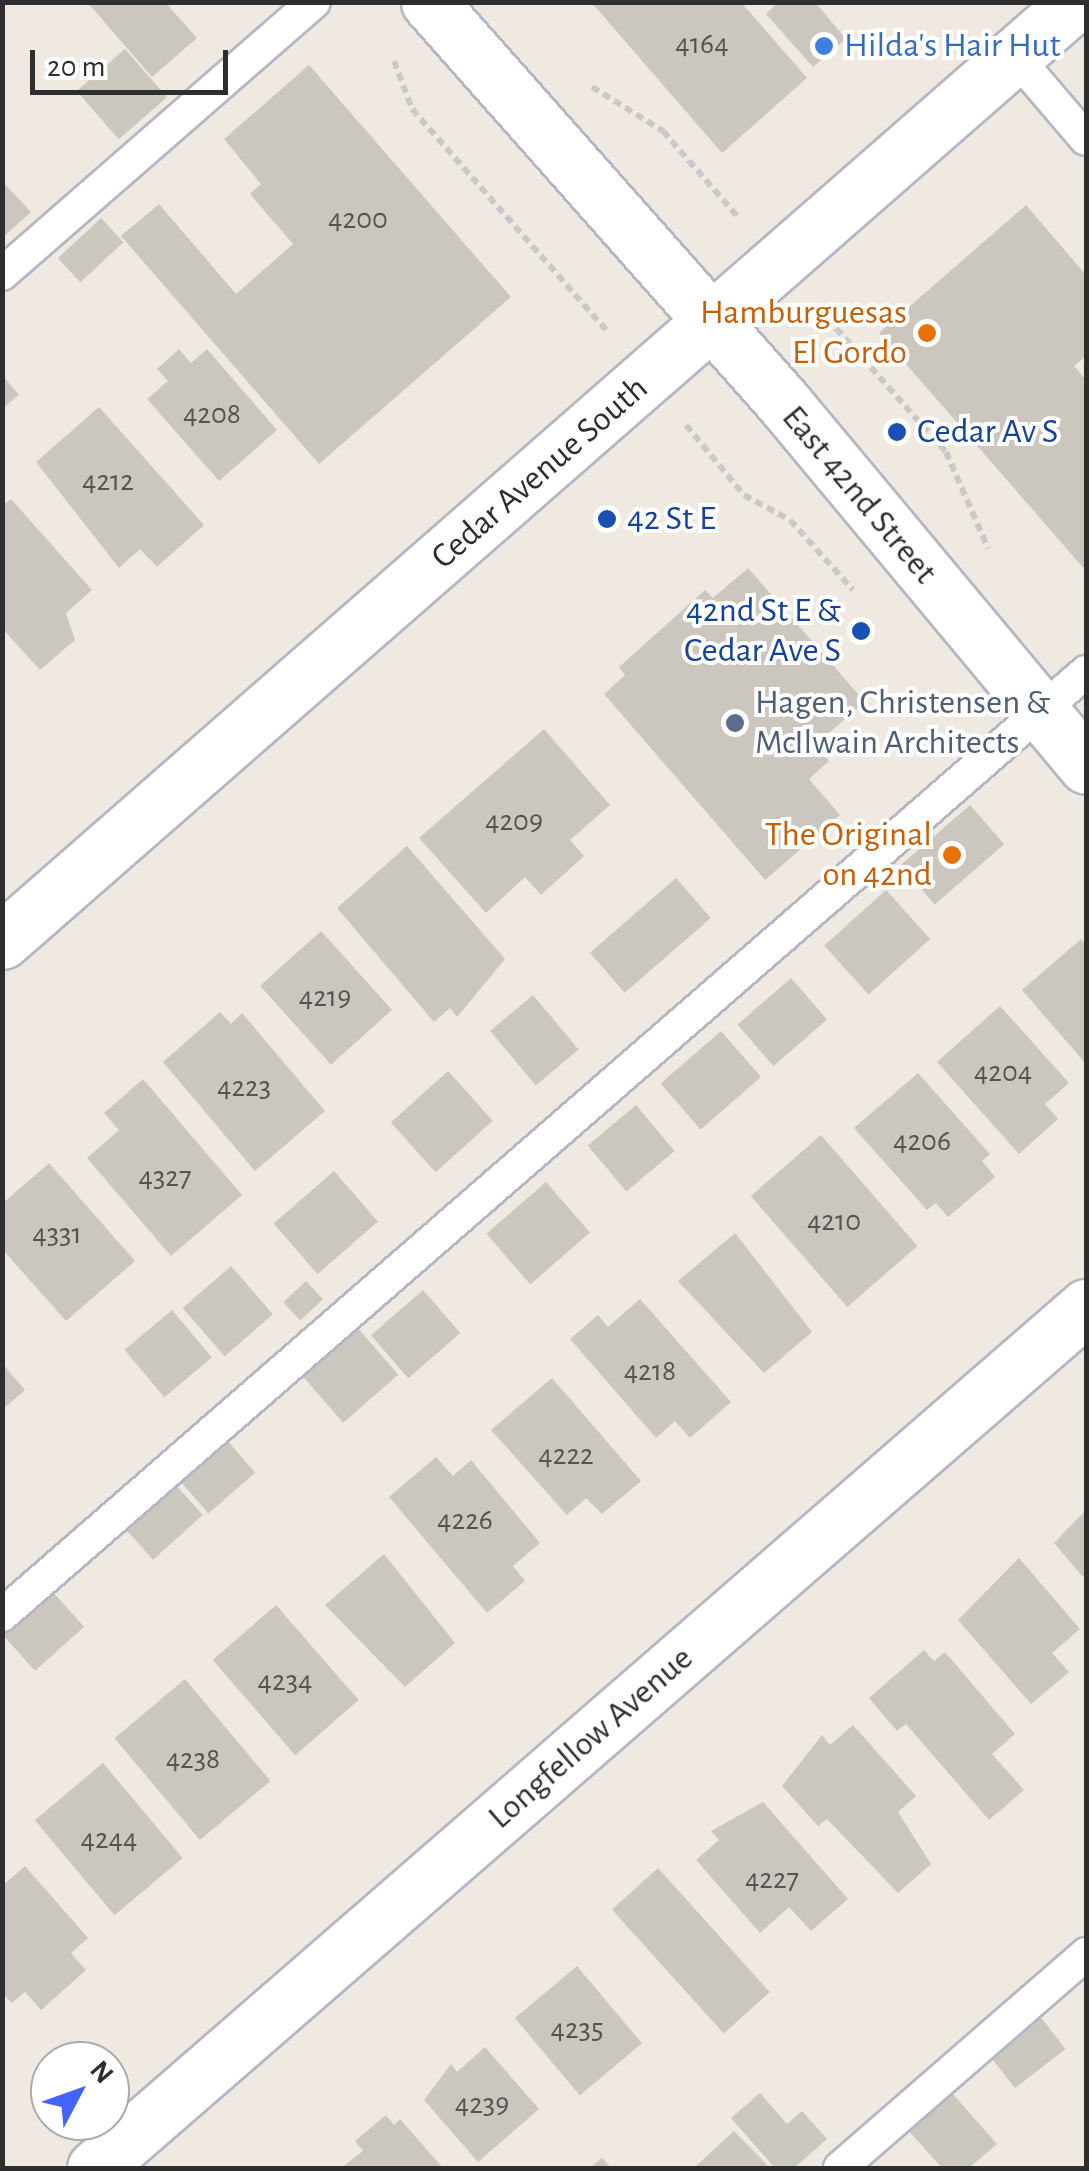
<!DOCTYPE html>
<style>
body{margin:0}
#map{position:relative;width:1089px;height:2171px;overflow:hidden;background:#efe9e1;font-family:"Alegreya Sans",sans-serif}
div>[style]{position:absolute}
[style*='--x']{left:calc(var(--x)*1px);top:calc(var(--y)*1px);width:calc(var(--w)*1px);rotate:calc(var(--a)*1deg)}
.building>*{inset:0;background:#cbc7bf;transform-origin:0 0}
.path>*{height:6px;margin-top:-3px;transform-origin:0;background:repeating-linear-gradient(90deg,#c9c9c9 0 8px,transparent 0 13px)}
.roads{filter:drop-shadow(2px 0 #b4b7c1) drop-shadow(-2px 0 #b4b7c1) drop-shadow(0 2px #b4b7c1) drop-shadow(0 -2px #b4b7c1)}
.lane>*{height:32px;margin:-16px;padding:0 16px;transform-origin:16px;border-radius:16px;background:#fff}
.street>*{height:55px;margin:-27.5px;padding:0 27.5px;transform-origin:27.5px;border-radius:27.5px;background:#fff}
.secondary>*{height:55px;margin:-27.5px;padding:0 27.5px;transform-origin:27.5px;border-radius:27.5px;background:#fff}
.dots>*{width:28px;height:28px;translate:-50% -50%;box-sizing:border-box;border:5px solid #fff;border-radius:50%}
span{translate:-50% -50%;white-space:nowrap;text-align:center;line-height:1.15;-webkit-text-stroke:8px #fff;paint-order:stroke}
.number-label{font-size:30px;color:#555452}
.number-label span{-webkit-text-stroke-width:0}
.shop-label{font-size:35px;color:#366cbe}
.left{translate:0 -50%;text-align:left}
.food-label{font-size:35px;color:#c56008}
.right{translate:-100% -50%;text-align:right}
.transit-label{font-size:35px;color:#164399}
.street-label{font-size:35px;color:#2e2e2e}
.service-label{font-size:35px;color:#4e5e75}
.frame{position:absolute;inset:0;border:5px solid #2e2e2e;pointer-events:none}
.north{position:absolute;left:30px;top:2041px;width:100px;height:100px;box-sizing:border-box;background:#fff;border:2px solid #ababab;border-radius:50%;rotate:49deg;font-size:28px;font-weight:700;line-height:40px;text-align:center;color:#2e2e2e}
.north::after{content:'';display:block;margin:auto;width:35px;height:45px;background:#4264fb;clip-path:polygon(50% 0,100% 100%,50% 72%,0 100%)}
.scale{position:absolute;left:30px;top:50px;width:198px;height:45px;box-sizing:border-box;border:5px solid #2e2e2e;border-top:0;padding-left:12px;font-size:30px;line-height:35px;white-space:nowrap;color:#2e2e2e;-webkit-text-stroke:8px #fff;paint-order:stroke}
</style>
<div id="map">
<div class="building">
<i style="clip-path:polygon(87px 2px,165px 2px,197px 38px,152px 77px)"></i>
<i style="clip-path:polygon(591px 2px,741px 2px,807px 78px,722px 153px)"></i>
<i style="clip-path:polygon(779px 2px,815px 2px,846px 39px,813px 67px,766px 14px)"></i>
<i style="left:125px;top:49px;width:64px;height:64px;rotate:49deg"></i>
<i style="clip-path:polygon(309px 65px,511px 297px,319px 464px,121px 236px,159px 204px,236px 294px,293px 244px,250px 194px,261px 184px,224px 139px)"></i>
<i style="clip-path:polygon(2px 181px,31px 212px,2px 238px)"></i>
<i style="clip-path:polygon(1026px 205px,1086px 275px,1086px 356px,1074px 366px,1086px 380px,1086px 571px,879px 333px)"></i>
<i style="left:101px;top:218px;width:33px;height:59px;rotate:47deg"></i>
<i style="clip-path:polygon(179px 349px,191px 363px,207px 349px,277px 430px,219px 481px,147px 399px,168px 381px,157px 369px)"></i>
<i style="clip-path:polygon(2px 375px,19px 395px,2px 409px)"></i>
<i style="clip-path:polygon(99px 407px,204px 525px,157px 567px,140px 549px,119px 568px,36px 462px)"></i>
<i style="clip-path:polygon(11px 499px,92px 590px,66px 613px,75px 640px,40px 670px,2px 628px,2px 506px)"></i>
<i style="clip-path:polygon(748px 568px,865px 702px,816px 744px,829px 761px,809px 779px,840px 815px,765px 880px,604px 694px,625px 675px,619px 667px,705px 590px,713px 598px)"></i>
<i style="clip-path:polygon(544px 729px,610px 805px,570px 840px,584px 856px,541px 895px,525px 877px,486px 913px,419px 838px)"></i>
<i style="left:970px;top:805px;width:52px;height:92px;rotate:49deg"></i>
<i style="clip-path:polygon(407px 846px,505px 959px,457px 1017px,450px 1008px,434px 1022px,337px 908px)"></i>
<i style="left:676px;top:878px;width:53px;height:114px;rotate:49deg"></i>
<i style="left:886px;top:890px;width:66px;height:83px;rotate:48deg"></i>
<i style="left:321px;top:931px;width:106px;height:82px;rotate:48deg"></i>
<i style="clip-path:polygon(1081px 939px,1086px 946px,1086px 1064px,1022px 990px)"></i>
<i style="left:791px;top:978px;width:55px;height:71px;rotate:49deg"></i>
<i style="left:533px;top:995px;width:71px;height:56px;rotate:50deg"></i>
<i style="clip-path:polygon(1000px 1006px,1069px 1083px,1045px 1104px,1058px 1119px,1019px 1154px,937px 1062px)"></i>
<i style="clip-path:polygon(220px 1012px,231px 1024px,242px 1013px,325px 1111px,255px 1171px,163px 1062px)"></i>
<i style="left:721px;top:1031px;width:61px;height:80px;rotate:49deg"></i>
<i style="left:448px;top:1071px;width:67px;height:77px;rotate:48deg"></i>
<i style="clip-path:polygon(918px 1073px,990px 1154px,982px 1161px,995px 1177px,948px 1217px,936px 1203px,927px 1210px,854px 1128px)"></i>
<i style="clip-path:polygon(143px 1079px,242px 1195px,171px 1256px,87px 1158px,119px 1130px,104px 1113px)"></i>
<i style="left:636px;top:1105px;width:60px;height:63px;rotate:50deg"></i>
<i style="left:821px;top:1135px;width:147px;height:93px;rotate:49deg"></i>
<i style="clip-path:polygon(49px 1163px,135px 1261px,66px 1321px,2px 1249px,2px 1204px)"></i>
<i style="left:334px;top:1171px;width:67px;height:80px;rotate:49deg"></i>
<i style="left:546px;top:1182px;width:67px;height:79px;rotate:49deg"></i>
<i style="clip-path:polygon(735px 1233px,812px 1332px,764px 1373px,678px 1281px)"></i>
<i style="left:231px;top:1266px;width:64px;height:64px;rotate:49deg"></i>
<i style="left:306px;top:1281px;width:25px;height:31px;rotate:47deg"></i>
<i style="left:423px;top:1290px;width:57px;height:69px;rotate:49deg"></i>
<i style="clip-path:polygon(640px 1299px,731px 1402px,690px 1438px,675px 1421px,656px 1438px,570px 1339px,598px 1315px,608px 1327px)"></i>
<i style="left:172px;top:1310px;width:62px;height:62px;rotate:50deg"></i>
<i style="left:355px;top:1325px;width:66px;height:73px;rotate:49deg"></i>
<i style="clip-path:polygon(2px 1363px,25px 1390px,2px 1410px)"></i>
<i style="clip-path:polygon(552px 1378px,641px 1481px,602px 1514px,586px 1498px,567px 1515px,491px 1430px)"></i>
<i style="left:225px;top:1438px;width:46px;height:62px;rotate:49deg"></i>
<i style="clip-path:polygon(436px 1457px,453px 1476px,471px 1460px,540px 1543px,513px 1566px,525px 1581px,487px 1613px,389px 1497px)"></i>
<i style="left:174px;top:1483px;width:43px;height:67px;rotate:48deg"></i>
<i style="clip-path:polygon(1086px 1510px,1086px 1574px,1083px 1577px,1054px 1543px)"></i>
<i style="clip-path:polygon(384px 1554px,455px 1643px,405px 1687px,325px 1605px)"></i>
<i style="clip-path:polygon(1019px 1558px,1080px 1629px,1052px 1653px,1069px 1672px,1031px 1704px,958px 1620px)"></i>
<i style="left:52px;top:1591px;width:48px;height:66px;rotate:48deg"></i>
<i style="left:276px;top:1605px;width:126px;height:84px;rotate:49deg"></i>
<i style="clip-path:polygon(924px 1650px,934px 1661px,945px 1652px,1015px 1734px,992px 1754px,1024px 1790px,989px 1820px,906px 1724px,897px 1731px,869px 1698px)"></i>
<i style="left:185px;top:1679px;width:133px;height:92px;rotate:50deg"></i>
<i style="clip-path:polygon(853px 1725px,916px 1796px,898px 1812px,931px 1864px,898px 1893px,827px 1819px,818px 1826px,782px 1786px,822px 1735px,830px 1745px)"></i>
<i style="left:103px;top:1763px;width:124px;height:89px;rotate:50deg"></i>
<i style="clip-path:polygon(763px 1802px,848px 1899px,811px 1931px,789px 1907px,760px 1933px,696px 1860px,719px 1840px,711px 1831px)"></i>
<i style="clip-path:polygon(25px 1866px,88px 1938px,71px 1953px,86px 1970px,41px 2010px,25px 1992px,12px 2003px,2px 1993px,2px 1886px)"></i>
<i style="left:658px;top:1868px;width:167px;height:62px;rotate:48deg"></i>
<i style="left:577px;top:1966px;width:101px;height:81px;rotate:50deg"></i>
<i style="left:1039px;top:2015px;width:43px;height:64px;rotate:52deg"></i>
<i style="clip-path:polygon(485px 2047px,539px 2109px,478px 2162px,424px 2100px,451px 2064px,457px 2072px)"></i>
<i style="clip-path:polygon(760px 2093px,787px 2124px,802px 2111px,827px 2139px,794px 2168px,775px 2168px,731px 2118px)"></i>
<i style="clip-path:polygon(952px 2093px,997px 2144px,969px 2168px,942px 2168px,909px 2131px)"></i>
<i style="clip-path:polygon(386px 2115px,394px 2125px,400px 2119px,443px 2168px,341px 2168px,363px 2151px,355px 2141px)"></i>
<i style="clip-path:polygon(734px 2131px,770px 2168px,698px 2168px,696px 2166px)"></i>
<i style="clip-path:polygon(602px 2158px,611px 2168px,590px 2168px)"></i>
</div>
<div class="path">
<i style="--x:394;--y:61;--w:51;--a:69.4"></i>
<i style="--x:412;--y:109;--w:295;--a:48.7"></i>
<i style="--x:592;--y:87;--w:84;--a:31.8"></i>
<i style="--x:663;--y:131;--w:114;--a:48.9"></i>
<i style="--x:819;--y:309;--w:191;--a:48.4"></i>
<i style="--x:946;--y:452;--w:105;--a:66.4"></i>
<i style="--x:686;--y:425;--w:91;--a:50.4"></i>
<i style="--x:744;--y:495;--w:52;--a:28.5"></i>
<i style="--x:790;--y:520;--w:94;--a:48"></i>
</div>
<div class="roads">
<div class="lane">
<i style="--x:1015;--y:56;--w:109;--a:49.5"></i>
<i style="--x:2;--y:274;--w:414;--a:-41.1"></i>
<i style="--x:2;--y:1615;--w:1437;--a:-41.02"></i>
<i style="--x:840;--y:2168;--w:326;--a:-41"></i>
</div>
<div class="street">
<i style="--x:95;--y:2168;--w:1313;--a:-40.98"></i>
</div>
<div class="secondary">
<i style="--x:429;--y:2;--w:536;--a:48.48"></i>
<i style="--x:784;--y:403;--w:472;--a:50.2"></i>
<i style="--x:2;--y:941;--w:1427;--a:-41.16"></i>
</div>
</div>
<div class="dots">
<i style="left:824px;top:46px;background:#3f7fe0"></i>
<i style="left:927px;top:333px;background:#e8710a"></i>
<i style="left:897px;top:432px;background:#1a4fb4"></i>
<i style="left:607px;top:519px;background:#1a4fb4"></i>
<i style="left:861px;top:631px;background:#1a4fb4"></i>
<i style="left:735px;top:723px;background:#5c6f8a"></i>
<i style="left:952px;top:855px;background:#e8710a"></i>
</div>
<div class="number-label">
<span style="left:702px;top:44px">4164</span>
<span style="left:358px;top:219px">4200</span>
<span style="left:212px;top:414px">4208</span>
<span style="left:108px;top:481px">4212</span>
<span style="left:514px;top:821px">4209</span>
<span style="left:325px;top:997px">4219</span>
<span style="left:1003px;top:1072px">4204</span>
<span style="left:244px;top:1087px">4223</span>
<span style="left:922px;top:1141px">4206</span>
<span style="left:165px;top:1177px">4327</span>
<span style="left:834px;top:1221px">4210</span>
<span style="left:57px;top:1234px">4331</span>
<span style="left:650px;top:1371px">4218</span>
<span style="left:566px;top:1455px">4222</span>
<span style="left:465px;top:1520px">4226</span>
<span style="left:285px;top:1681px">4234</span>
<span style="left:193px;top:1759px">4238</span>
<span style="left:109px;top:1839px">4244</span>
<span style="left:772px;top:1879px">4227</span>
<span style="left:577px;top:2029px">4235</span>
<span style="left:482px;top:2104px">4239</span>
</div>
<div class="shop-label">
<span class="left" style="left:844px;top:46px">Hilda's Hair Hut</span>
</div>
<div class="food-label">
<span class="right" style="left:907px;top:333px">Hamburguesas<br>El Gordo</span>
<span class="right" style="left:932px;top:855px">The Original<br>on 42nd</span>
</div>
<div class="transit-label">
<span class="left" style="left:917px;top:432px">Cedar Av S</span>
<span class="left" style="left:627px;top:519px">42 St E</span>
<span class="right" style="left:841px;top:631px">42nd St E &amp;<br>Cedar Ave S</span>
</div>
<div class="street-label">
<span style="left:540px;top:473px;rotate:-41deg">Cedar Avenue South</span>
<span style="left:859px;top:495px;rotate:50deg">East 42nd Street</span>
<span style="left:591px;top:1738px;rotate:-41deg">Longfellow Avenue</span>
</div>
<div class="service-label">
<span class="left" style="left:755px;top:723px">Hagen, Christensen &amp;<br>McIlwain Architects</span>
</div>
<div class="frame"></div>
<div class="north">N</div>
<div class="scale">20 m</div>
</div>
